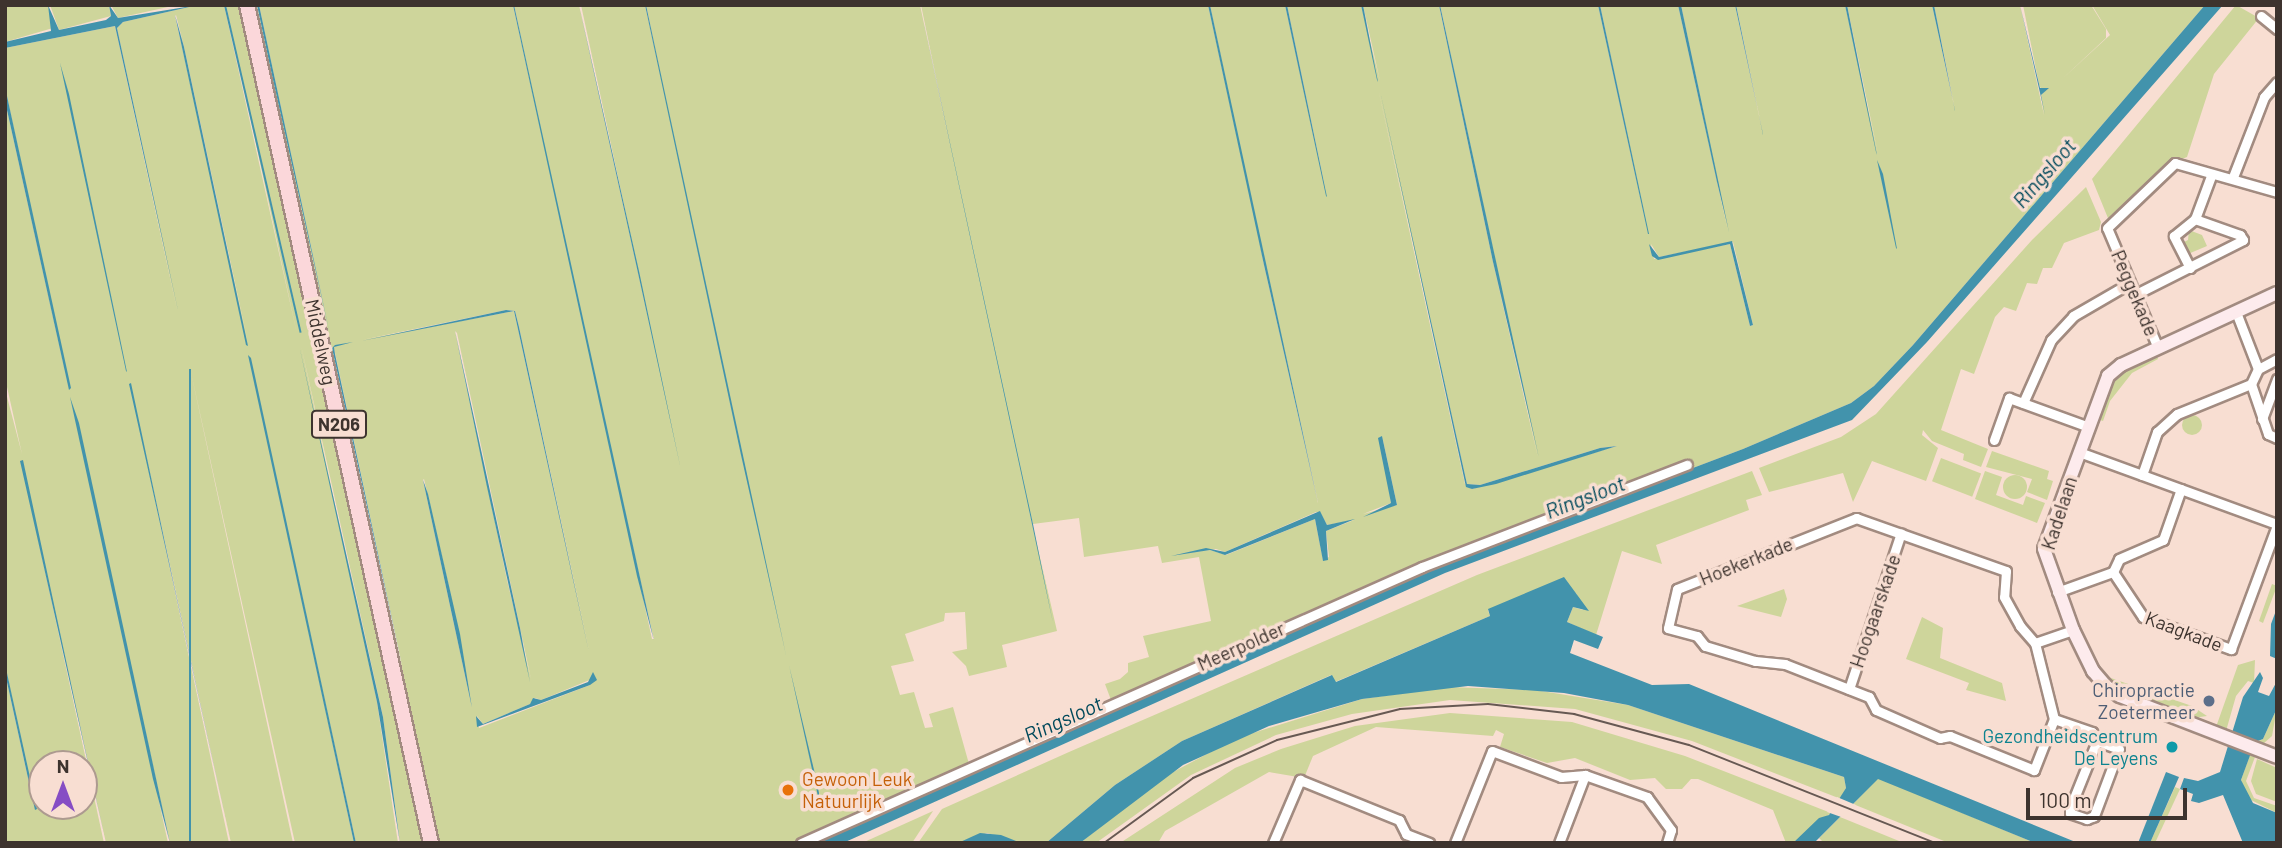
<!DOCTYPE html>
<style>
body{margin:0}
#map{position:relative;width:2282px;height:848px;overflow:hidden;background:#f8ded2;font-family:Barlow,sans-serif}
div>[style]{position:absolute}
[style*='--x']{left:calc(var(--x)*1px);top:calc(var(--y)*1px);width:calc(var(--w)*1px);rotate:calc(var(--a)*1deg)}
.green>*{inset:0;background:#ced59b;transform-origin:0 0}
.round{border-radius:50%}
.water>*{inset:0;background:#4293ac;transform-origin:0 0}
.pier>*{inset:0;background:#f8ded2}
.roads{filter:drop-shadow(2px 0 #a28b80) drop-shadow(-2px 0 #a28b80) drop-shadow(0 2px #a28b80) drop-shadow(0 -2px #a28b80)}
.street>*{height:9px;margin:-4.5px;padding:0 4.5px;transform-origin:4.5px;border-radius:4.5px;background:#fff}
.secondary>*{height:12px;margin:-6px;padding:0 6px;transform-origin:6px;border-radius:6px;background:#fdebed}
.primary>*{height:14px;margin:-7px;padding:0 7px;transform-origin:7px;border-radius:7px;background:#fbd7da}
.tram>*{height:2px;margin:-1px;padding:0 1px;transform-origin:1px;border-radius:1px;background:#675953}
.dots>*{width:19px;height:19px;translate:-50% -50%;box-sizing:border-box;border:4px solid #f8ded2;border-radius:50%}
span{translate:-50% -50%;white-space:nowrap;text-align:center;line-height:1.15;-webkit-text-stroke:7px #f8ded2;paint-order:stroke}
.shield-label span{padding:2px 5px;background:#f8ded2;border:2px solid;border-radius:5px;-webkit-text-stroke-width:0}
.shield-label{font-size:18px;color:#3d332e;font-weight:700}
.street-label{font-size:19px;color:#3d332e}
.service-label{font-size:19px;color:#4e5e75}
.right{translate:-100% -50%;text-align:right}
.culture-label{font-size:19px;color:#0d838f}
.food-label{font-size:19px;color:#c56008}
.left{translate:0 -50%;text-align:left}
.water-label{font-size:21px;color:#00495b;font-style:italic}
.frame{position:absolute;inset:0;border:7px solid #3d332e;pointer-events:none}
.north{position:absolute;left:28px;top:750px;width:70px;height:70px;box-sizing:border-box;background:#f8ded2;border:2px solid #ad9a90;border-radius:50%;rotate:0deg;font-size:19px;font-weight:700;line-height:28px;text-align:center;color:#3d332e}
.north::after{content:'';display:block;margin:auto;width:24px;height:32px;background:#864dc4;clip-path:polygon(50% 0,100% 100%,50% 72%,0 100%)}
.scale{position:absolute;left:2026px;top:788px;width:161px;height:32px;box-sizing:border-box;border:4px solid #3d332e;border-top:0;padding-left:9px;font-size:21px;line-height:24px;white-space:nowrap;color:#3d332e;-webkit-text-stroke:5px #f8ded2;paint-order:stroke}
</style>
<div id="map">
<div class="green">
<i style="clip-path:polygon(5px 5px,48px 5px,53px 28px,5px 42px)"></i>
<i style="clip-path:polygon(50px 5px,109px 5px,111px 16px,59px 30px)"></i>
<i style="clip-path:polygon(111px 5px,177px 5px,118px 18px)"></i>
<i style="clip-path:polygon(evenodd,198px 5px,224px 5px,297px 334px,226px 5px,257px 5px,330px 335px,259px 5px,513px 5px,543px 141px,514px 5px,579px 5px,656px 354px,581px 5px,645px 5px,662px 82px,646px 5px,920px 5px,951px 150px,921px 5px,1208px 5px,1251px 201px,1210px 5px,1285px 5px,1327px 197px,1287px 5px,1361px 5px,1380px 81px,1363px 5px,1439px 5px,1493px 262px,1538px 458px,1440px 5px,1598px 5px,1648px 233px,1600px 5px,1678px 5px,1728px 231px,1681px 5px,1735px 5px,1763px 134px,1736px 5px,1845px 5px,1878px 154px,1847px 5px,1932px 5px,1955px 110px,1934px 5px,2020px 5px,2044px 115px,2041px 95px,2048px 88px,2041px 89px,2039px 84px,2023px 5px,2091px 5px,2106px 29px,2106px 38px,2061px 80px,2110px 35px,2092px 5px,2205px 5px,1913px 345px,1874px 386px,1851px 403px,1743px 449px,1408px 576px,810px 843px,400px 843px,383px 717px,301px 345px,377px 702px,398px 843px,356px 843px,249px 354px,354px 843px,295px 843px,190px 368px,293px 843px,231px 843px,130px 383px,229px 843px,170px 843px,71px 396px,168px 843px,106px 843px,21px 460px,104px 843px,5px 843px,5px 673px,35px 810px,5px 664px,5px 389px,22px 454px,5px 378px,5px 101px,69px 389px,5px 87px,5px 48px,115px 26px,178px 314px,117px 28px,123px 22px,198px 5px,176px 15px,184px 47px,248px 343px,175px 16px,176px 15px,198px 5px,1378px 88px,1467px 484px,1480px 485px,1600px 448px,1617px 446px,1472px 489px,1465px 484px,1378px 88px,198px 5px,1252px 203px,1318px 502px,1318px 503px,1264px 265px,1252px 203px,198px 5px,1733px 242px,1753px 325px,1750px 326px,1730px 244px,1654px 259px,1651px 244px,1659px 257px,1733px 242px,198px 5px,506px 310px,515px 311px,519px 327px,590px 655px,514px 311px,362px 340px,506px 310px,198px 5px,455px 331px,457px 333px,531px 679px,507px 580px,455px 331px,198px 5px,332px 347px,334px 348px,403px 670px,393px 631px,332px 347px,198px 5px,590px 357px,651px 627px,654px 639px,652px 639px,590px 357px,198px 5px,1382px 436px,1397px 505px,1363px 514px,1391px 503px,1382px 436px,198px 5px,424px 479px,449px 587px,472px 708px,423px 480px,424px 479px,198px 5px,1029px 510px,1033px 524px,1079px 518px,1084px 557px,1158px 546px,1162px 563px,1199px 557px,1211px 621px,1143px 636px,1149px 657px,1128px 663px,1128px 672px,1120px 679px,1105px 684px,1111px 700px,969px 764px,953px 707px,929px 714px,933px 727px,925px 728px,914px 692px,900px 695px,891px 666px,914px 661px,905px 634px,944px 621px,945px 613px,965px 612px,967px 649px,952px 652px,966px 666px,969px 676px,1007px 667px,1002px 645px,1057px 631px,1029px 510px,198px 5px,1316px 512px,1320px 512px,1327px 525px,1354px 520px,1326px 531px,1329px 557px,1323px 560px,1315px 519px,1226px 555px,1210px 550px,1170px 555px,1216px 549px,1225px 552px,1316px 512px,198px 5px,592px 679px,590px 685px,479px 728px,477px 716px,483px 724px,530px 704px,535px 698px,541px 700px,592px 679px,198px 5px,42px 764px,84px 764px,84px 806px,42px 806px,42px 764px)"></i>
<i style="clip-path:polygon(2236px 5px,2259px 18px,2214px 74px,2187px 157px,2174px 162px,2110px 223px,2092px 179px)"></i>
<i style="clip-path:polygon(2086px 187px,2101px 222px,2099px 230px,2064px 243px,2052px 268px,2043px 268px,2037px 284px,2027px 283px,2016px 311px,2004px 307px,1995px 317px,1974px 374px,1961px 369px,1941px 430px,1988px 449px,1981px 467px,1963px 460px,1964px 454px,1932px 441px,1923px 430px,1922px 435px,1938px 448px,1926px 481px,1872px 461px,1853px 502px,1843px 473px,1769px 492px,1759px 468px,1841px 437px,1876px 414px,2032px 240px)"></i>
<i style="clip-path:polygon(2189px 230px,2202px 235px,2207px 246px,2188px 254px,2182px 243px,2188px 240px)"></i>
<i style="clip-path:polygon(2156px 354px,2158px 359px,2132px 373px,2110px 401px,2103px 421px,2097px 419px,2116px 375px)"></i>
<i class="round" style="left:2182px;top:415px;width:20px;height:20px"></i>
<i style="clip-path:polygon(1992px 451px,2049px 471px,2047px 479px,2053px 481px,2047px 500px,2027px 492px,2032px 479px,1986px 467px)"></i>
<i style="left:1941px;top:458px;width:43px;height:25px;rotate:21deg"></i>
<i style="clip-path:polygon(1752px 471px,1762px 495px,1746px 500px,1749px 510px,1656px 545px,1662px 564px,1622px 551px,1596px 635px,1567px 622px,1573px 607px,1583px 610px,1576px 593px,1488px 610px,1490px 616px,1335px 682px,1331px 675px,1182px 741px,1115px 785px,1046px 843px,1021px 843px,987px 833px,958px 843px,918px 843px,942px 809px,1069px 752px,1477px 575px)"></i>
<i style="clip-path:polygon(1985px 471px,2002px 477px,1996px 495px,2023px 505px,2026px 496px,2045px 503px,2037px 523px,1975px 499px)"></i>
<i class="round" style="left:2003px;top:475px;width:24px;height:24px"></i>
<i style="clip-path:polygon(2272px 584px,2277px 586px,2263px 623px,2259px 621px)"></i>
<i style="clip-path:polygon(1784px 589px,1787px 599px,1781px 617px,1737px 606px)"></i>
<i style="clip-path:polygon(1922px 617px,1943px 628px,1940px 658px,2002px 683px,2006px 701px,1966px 690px,1969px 683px,1906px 659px)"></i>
<i style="clip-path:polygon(2255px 660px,2254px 683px,2248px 681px,2236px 696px,2226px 731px,2216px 727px,2238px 665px)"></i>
<i style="clip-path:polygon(2105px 676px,2192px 706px,2207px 716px,2193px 718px,2123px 690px)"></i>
<i style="clip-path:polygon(1449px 687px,1535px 690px,1628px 705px,1844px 777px,1846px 788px,1841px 799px,1692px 741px,1575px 709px,1450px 700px,1352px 714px,1276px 735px,1191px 775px,1096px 843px,1080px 843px,1160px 779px,1237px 738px,1362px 699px)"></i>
<i style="clip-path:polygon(2277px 708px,2272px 736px,2263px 744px,2255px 742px,2263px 739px)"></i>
<i style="clip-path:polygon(1450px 713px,1572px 722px,1685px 756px,1831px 813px,1793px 843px,1786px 843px,1773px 810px,1698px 779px,1691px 779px,1682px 789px,1666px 789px,1655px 778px,1630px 780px,1575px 758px,1547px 763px,1500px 747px,1504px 734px,1496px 730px,1493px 736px,1376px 727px,1313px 756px,1304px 778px,1269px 772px,1165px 831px,1158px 843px,1120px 843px,1235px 768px,1281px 749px,1355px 726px)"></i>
<i style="clip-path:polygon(2250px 755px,2255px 757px,2246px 781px,2254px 798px,2277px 806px,2277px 813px,2247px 798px,2241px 780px)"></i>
<i style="clip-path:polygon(2257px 759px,2277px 768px,2277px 802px,2256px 794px,2251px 781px)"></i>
<i style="clip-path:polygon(1878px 778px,2035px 843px,1949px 843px,1853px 804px)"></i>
<i style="clip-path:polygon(2175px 787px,2180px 789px,2155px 843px,2150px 843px)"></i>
<i style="clip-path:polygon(933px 811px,912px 843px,862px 843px)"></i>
<i style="clip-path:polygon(1840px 817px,1904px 843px,1824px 843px,1819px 838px)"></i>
</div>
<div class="water">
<i style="clip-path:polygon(48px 5px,59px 30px,106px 20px,111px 16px,109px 5px,118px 18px,198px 5px,123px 22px,117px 28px,179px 315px,115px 26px,5px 48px,5px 42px,51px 31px)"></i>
<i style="left:226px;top:5px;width:336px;height:2px;rotate:77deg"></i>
<i style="clip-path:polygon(257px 5px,259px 5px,330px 335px,272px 75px)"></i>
<i style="clip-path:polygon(513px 5px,514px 5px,654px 641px,637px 576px)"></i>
<i style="clip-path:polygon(579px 5px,639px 271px,681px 470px,638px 273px)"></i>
<i style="clip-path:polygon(645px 5px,646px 5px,786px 655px,741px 455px)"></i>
<i style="clip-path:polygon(920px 5px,1033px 524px,1053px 623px,1026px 496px)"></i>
<i style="clip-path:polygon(1208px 5px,1210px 5px,1318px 503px,1264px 265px)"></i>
<i style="clip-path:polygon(1285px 5px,1287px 5px,1327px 197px,1326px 196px)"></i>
<i style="clip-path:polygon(1361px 5px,1363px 5px,1378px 82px,1377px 80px)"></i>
<i style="clip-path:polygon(1439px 5px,1440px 5px,1539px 458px,1493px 262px)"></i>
<i style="clip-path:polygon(1598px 5px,1600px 5px,1649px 234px,1648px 234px)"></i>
<i style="clip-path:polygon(1678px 5px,1681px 5px,1729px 232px,1717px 182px)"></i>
<i style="clip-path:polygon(1735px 5px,1736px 5px,1763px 135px,1763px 134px)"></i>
<i style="clip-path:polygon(1845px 5px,1847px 5px,1877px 155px,1876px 152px)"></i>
<i style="clip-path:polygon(1932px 5px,1934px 5px,1955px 111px,1955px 110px)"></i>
<i style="clip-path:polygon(2020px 5px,2040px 88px,2049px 88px,2041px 95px,2045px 115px)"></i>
<i style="clip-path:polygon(2205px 5px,2223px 5px,1927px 342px,1852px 420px,1445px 573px,843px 843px,810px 843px,1408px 576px,1743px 449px,1851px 403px,1874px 386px,1913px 345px)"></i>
<i style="clip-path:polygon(175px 15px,184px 47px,248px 346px,246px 345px)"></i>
<i style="clip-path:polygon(60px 63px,69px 94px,127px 372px,126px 371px)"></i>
<i style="clip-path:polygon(1379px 86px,1467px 484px,1480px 485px,1600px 448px,1617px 446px,1496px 484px,1472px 489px,1466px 487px)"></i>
<i style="clip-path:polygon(5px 87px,71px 388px,69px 390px,5px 101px)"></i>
<i style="clip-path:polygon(1877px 160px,1883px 174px,1897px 249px,1896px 248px)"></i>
<i style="clip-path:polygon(1732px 241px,1753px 325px,1750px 326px,1730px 244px,1658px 260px,1652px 256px,1649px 244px,1659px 257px)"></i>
<i style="clip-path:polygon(506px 310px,515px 311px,519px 327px,590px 657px,514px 311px,361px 341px)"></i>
<i style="clip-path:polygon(455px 331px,520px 628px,530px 682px,487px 487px)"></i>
<i style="clip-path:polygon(353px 342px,334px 347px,335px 354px,403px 670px,332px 348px,335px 345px)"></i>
<i style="clip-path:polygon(299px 345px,383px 717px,400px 843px,377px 702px)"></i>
<i style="clip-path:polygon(248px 355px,251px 358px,356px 843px,354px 843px)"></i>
<i style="left:189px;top:369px;width:2px;height:485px"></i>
<i style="clip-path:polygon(131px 383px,174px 585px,231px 843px,129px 384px)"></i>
<i style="clip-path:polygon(70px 397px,79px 423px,170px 843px,153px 779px)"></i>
<i style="clip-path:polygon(1382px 436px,1397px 505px,1363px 517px,1391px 503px,1378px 438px)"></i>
<i style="clip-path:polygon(23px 460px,84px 744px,106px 843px,20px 461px)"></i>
<i style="clip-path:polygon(423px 480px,428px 494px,460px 634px,472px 708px)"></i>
<i style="clip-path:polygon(1320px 511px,1327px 525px,1355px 519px,1326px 531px,1328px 560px,1323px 561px,1315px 519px,1225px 555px,1210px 550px,1171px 556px,1206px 548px,1225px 552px)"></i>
<i style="clip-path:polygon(1564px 577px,1589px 611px,1573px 607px,1567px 622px,1603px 637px,1598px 649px,1574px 640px,1570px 653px,1652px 685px,1689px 684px,2078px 843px,2035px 843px,1878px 779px,1814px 843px,1793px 843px,1819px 818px,1829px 815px,1846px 788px,1844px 777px,1628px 705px,1564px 693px,1468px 686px,1362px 699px,1269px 726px,1183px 765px,1080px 843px,1046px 843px,1115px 785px,1182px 741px,1332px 675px,1336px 682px,1490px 616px,1488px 609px)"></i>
<i style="clip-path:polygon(2277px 608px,2277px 659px,2270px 656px,2271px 624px)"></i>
<i style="clip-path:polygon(5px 664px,37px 809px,35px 810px,5px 673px)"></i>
<i style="clip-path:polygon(789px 665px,815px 774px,819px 793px,819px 801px)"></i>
<i style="clip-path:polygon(593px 672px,597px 680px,590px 685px,477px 727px,476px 716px,483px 724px,530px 704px,533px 698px,541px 700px,588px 682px)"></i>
<i style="clip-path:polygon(2260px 672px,2263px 678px,2258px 692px,2269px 696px,2277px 681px,2277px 708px,2263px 739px,2255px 742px,2241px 780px,2253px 803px,2277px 813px,2277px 841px,2243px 843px,2223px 795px,2199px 803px,2191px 801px,2193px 794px,2180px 789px,2184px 778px,2198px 781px,2220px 772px,2243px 697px)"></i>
<i style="clip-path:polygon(2166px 772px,2179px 777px,2150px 843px,2138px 843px)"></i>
<i style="clip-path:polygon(980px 833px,1001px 835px,1021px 843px,958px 843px)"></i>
</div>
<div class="pier">
<i style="clip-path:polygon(1837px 797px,1856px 805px,1844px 818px,1827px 812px)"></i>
</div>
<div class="roads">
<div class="street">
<i style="--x:2261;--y:16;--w:21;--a:39"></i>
<i style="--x:2233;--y:177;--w:86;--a:-68.8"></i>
<i style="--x:2264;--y:97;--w:20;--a:-49"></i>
<i style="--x:2190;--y:268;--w:36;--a:-117"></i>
<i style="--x:2174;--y:236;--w:27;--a:-39"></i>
<i style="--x:2195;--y:219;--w:46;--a:-69.6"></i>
<i style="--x:2136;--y:294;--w:120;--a:-26.8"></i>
<i style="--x:2243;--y:240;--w:6;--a:-121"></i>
<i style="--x:2240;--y:235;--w:48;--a:-160.4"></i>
<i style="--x:2236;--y:312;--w:61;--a:68.9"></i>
<i style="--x:2158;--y:348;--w:130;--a:-113"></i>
<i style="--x:2107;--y:228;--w:94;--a:-43.7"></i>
<i style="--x:2175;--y:163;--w:106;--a:15.9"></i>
<i style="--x:2277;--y:359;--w:21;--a:152"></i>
<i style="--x:2258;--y:369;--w:17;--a:115"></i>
<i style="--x:2251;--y:384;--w:53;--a:71.2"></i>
<i style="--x:2268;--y:434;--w:10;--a:24"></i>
<i style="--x:2023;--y:403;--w:69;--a:-66"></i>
<i style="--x:2051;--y:340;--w:33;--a:-47"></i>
<i style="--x:2073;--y:316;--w:66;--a:-30.1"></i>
<i style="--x:2262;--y:419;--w:43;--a:-69.4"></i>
<i style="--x:1994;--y:440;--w:45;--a:-70.3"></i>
<i style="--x:2009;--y:398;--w:85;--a:19.9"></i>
<i style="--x:2079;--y:452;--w:211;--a:20"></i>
<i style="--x:2142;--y:475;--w:46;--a:-70.8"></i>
<i style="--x:2157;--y:432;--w:27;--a:-42"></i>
<i style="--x:2177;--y:414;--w:80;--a:-22.1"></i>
<i style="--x:2113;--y:572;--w:54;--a:56.3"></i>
<i style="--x:2143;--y:617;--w:94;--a:20"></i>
<i style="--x:2231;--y:649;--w:132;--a:-69.6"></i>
<i style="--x:2113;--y:572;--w:14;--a:-65"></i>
<i style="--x:2119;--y:559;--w:48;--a:-23.4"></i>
<i style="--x:2163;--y:540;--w:54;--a:-70.6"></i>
<i style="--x:2057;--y:592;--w:59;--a:-19.7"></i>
<i style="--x:2035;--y:643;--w:40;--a:-18.9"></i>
<i style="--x:1849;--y:689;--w:164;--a:-71.6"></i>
<i style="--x:2054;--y:719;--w:55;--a:111.4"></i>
<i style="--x:2034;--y:770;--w:91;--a:-158"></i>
<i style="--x:1950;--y:736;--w:10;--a:169"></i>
<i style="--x:1940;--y:738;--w:70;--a:-156.4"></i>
<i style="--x:1876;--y:710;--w:15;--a:-118"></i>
<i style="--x:1869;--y:697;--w:90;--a:-158.6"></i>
<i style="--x:1785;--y:664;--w:30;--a:-174"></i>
<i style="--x:1755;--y:661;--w:52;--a:-163.3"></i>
<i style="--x:1705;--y:646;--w:13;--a:-129"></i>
<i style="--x:1697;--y:636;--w:30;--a:-165"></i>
<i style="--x:1668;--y:628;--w:40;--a:-77"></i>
<i style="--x:1677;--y:589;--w:193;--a:-21.6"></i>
<i style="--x:1856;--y:518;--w:159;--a:19.5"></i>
<i style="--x:2006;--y:571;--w:26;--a:94"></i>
<i style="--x:2004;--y:597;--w:33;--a:61"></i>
<i style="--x:2020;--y:626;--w:23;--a:49"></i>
<i style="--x:2035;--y:643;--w:78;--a:76"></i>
<i style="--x:2054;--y:719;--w:40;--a:18.9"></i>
<i style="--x:2092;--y:732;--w:10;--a:61"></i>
<i style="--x:2097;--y:741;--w:23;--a:20"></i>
<i style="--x:2119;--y:749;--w:72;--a:110.5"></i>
<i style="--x:2094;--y:816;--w:8;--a:157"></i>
<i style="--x:2087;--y:819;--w:18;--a:-161"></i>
<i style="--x:2070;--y:813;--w:5;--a:-90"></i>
<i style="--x:2070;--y:808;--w:72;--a:-68.1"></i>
<i style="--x:1585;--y:775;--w:66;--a:19.5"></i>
<i style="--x:1647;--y:797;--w:41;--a:54"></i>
<i style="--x:1671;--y:830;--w:14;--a:107"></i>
<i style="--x:1406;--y:834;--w:25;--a:21"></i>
<i style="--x:801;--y:843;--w:680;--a:-23.96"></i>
<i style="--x:1422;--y:567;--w:284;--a:-21.1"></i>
<i style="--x:1273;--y:843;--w:69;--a:-66.8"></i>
<i style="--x:1300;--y:780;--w:107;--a:22"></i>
<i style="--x:1399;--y:820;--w:16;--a:63"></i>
<i style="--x:1455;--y:843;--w:99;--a:-68.1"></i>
<i style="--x:1492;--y:751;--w:74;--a:20.6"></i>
<i style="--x:1561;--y:777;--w:24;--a:-5"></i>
<i style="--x:1559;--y:843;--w:73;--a:-69.1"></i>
</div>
<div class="secondary">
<i style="--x:2277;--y:293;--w:172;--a:155.2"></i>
<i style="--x:2121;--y:365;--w:17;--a:140"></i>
<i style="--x:2108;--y:376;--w:184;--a:110.3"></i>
<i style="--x:2044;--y:549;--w:86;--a:70.3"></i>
<i style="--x:2073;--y:630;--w:46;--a:64"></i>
<i style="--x:2093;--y:671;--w:20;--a:49"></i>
<i style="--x:2106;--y:686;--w:17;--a:36"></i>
<i style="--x:2120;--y:696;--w:168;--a:21.2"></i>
</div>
<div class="primary">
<i style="--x:247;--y:5;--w:858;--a:77.62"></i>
</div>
</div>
<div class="tram">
<i style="--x:1104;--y:843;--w:110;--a:-36.1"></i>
<i style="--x:1193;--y:778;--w:92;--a:-24.3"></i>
<i style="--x:1277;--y:740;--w:127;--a:-14.1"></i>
<i style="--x:1400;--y:709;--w:88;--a:-3.3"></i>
<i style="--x:1488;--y:704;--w:87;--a:6.6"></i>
<i style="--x:1574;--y:714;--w:119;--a:15.1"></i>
<i style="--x:1689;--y:745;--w:265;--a:21.7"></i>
</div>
<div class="dots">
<i style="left:2209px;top:701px;background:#5c6f8a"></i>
<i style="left:2172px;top:747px;background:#0f9aa8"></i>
<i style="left:788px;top:790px;background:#e8710a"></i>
</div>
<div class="shield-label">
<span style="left:339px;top:424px">N206</span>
</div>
<div class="street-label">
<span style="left:2135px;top:293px;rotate:67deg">Peggekade</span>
<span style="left:321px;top:342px;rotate:78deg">Middelweg</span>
<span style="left:2059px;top:513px;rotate:-72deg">Kadelaan</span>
<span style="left:1746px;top:561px;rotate:-22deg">Hoekerkade</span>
<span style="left:1875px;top:611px;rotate:-71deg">Hoogaarskade</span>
<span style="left:2184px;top:631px;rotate:21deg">Kaagkade</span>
<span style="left:1241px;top:646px;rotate:-24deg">Meerpolder</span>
</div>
<div class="service-label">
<span class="right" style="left:2195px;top:701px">Chiropractie<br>Zoetermeer</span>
</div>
<div class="culture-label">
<span class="right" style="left:2158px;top:747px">Gezondheidscentrum<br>De Leyens</span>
</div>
<div class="food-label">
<span class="left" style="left:802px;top:790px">Gewoon Leuk<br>Natuurlijk</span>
</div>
<div class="water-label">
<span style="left:2044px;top:173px;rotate:-49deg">Ringsloot</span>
<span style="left:1585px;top:497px;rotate:-21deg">Ringsloot</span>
<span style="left:1063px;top:719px;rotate:-24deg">Ringsloot</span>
</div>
<div class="frame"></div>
<div class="north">N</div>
<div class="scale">100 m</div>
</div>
